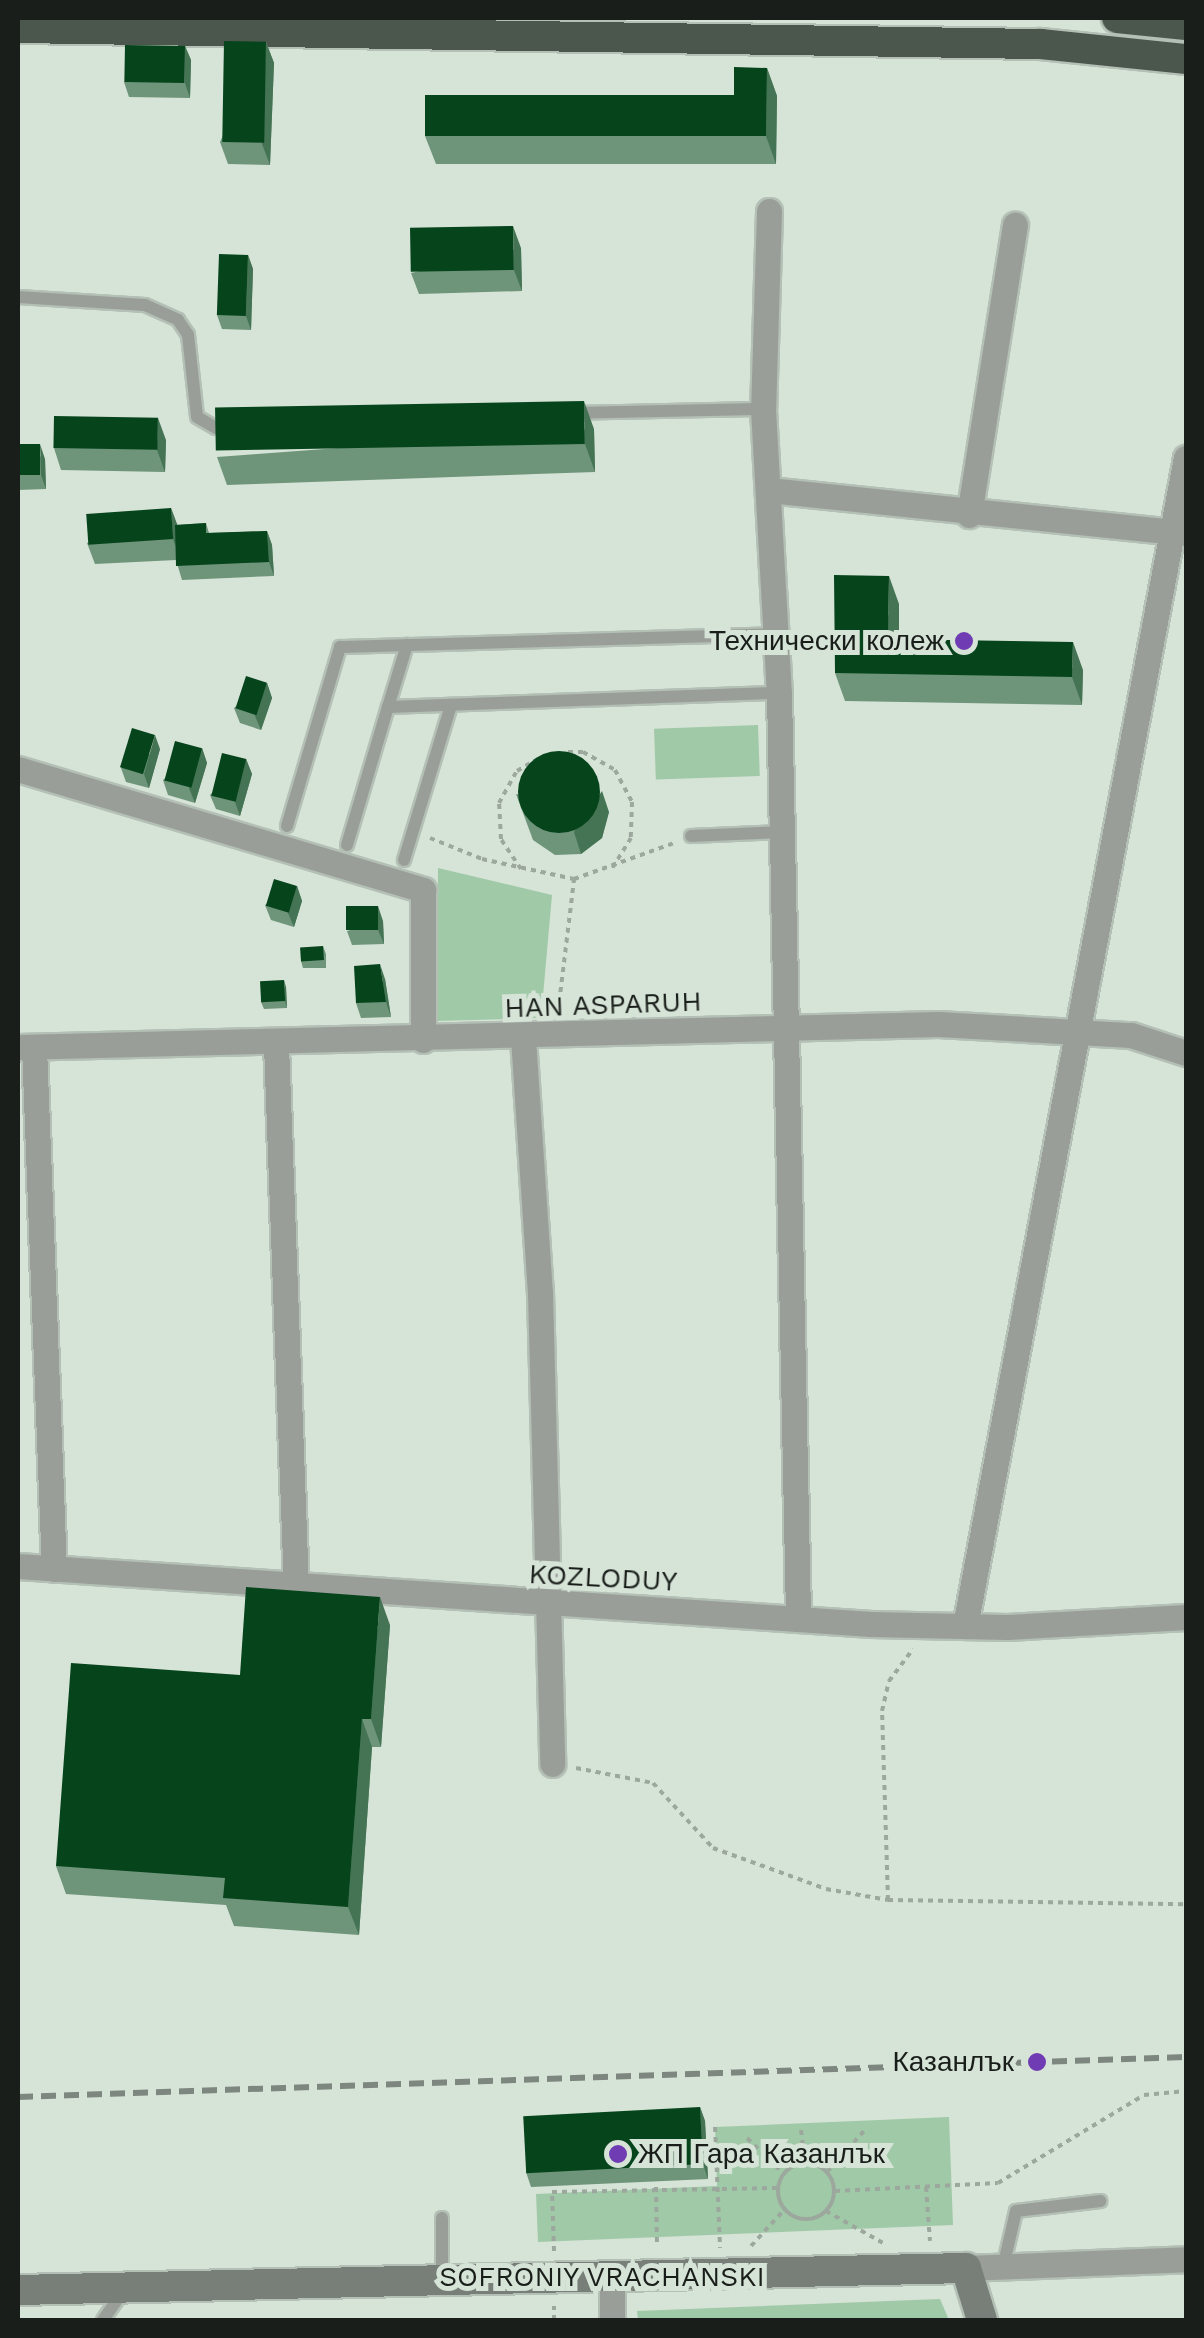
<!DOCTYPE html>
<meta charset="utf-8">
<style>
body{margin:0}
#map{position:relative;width:1204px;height:2338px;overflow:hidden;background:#d6e3d7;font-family:"Work Sans",sans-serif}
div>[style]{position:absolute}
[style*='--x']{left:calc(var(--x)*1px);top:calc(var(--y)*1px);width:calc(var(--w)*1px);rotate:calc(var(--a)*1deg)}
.green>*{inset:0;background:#a0c9a7;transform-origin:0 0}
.path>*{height:4px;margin-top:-2px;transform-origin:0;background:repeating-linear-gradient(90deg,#9ca79d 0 5px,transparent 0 10px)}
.path>.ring{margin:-2px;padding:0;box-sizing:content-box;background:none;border:4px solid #9ca79d;border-radius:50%}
.roads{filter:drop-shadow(2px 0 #b4c0b5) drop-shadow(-2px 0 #b4c0b5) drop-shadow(0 2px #b4c0b5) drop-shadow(0 -2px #b4c0b5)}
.lane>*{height:12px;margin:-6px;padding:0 6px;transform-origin:6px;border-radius:6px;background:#999e99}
.street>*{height:25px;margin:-12.5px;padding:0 12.5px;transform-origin:12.5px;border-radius:12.5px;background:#999e99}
.secondary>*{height:30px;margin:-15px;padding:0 15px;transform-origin:15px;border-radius:15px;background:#777f78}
.highway>*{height:30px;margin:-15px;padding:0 15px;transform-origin:15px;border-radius:15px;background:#4b564c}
.rail>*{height:6px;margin-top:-3px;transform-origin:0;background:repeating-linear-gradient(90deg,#7e877f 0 15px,transparent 0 23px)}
.wall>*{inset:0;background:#6e947a}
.shaded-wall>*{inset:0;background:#447454}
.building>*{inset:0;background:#06441c;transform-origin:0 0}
.round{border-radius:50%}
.dots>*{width:28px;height:28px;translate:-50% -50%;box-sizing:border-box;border:5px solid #d6e3d7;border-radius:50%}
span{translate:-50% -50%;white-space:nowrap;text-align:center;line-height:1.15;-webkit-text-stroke:10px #d6e3d7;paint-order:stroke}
.poi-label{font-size:28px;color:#191e1a}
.right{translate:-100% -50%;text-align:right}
.left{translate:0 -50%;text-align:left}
.street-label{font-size:28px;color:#191e1a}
.frame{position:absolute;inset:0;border:20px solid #191e1a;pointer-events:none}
</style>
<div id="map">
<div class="green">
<i style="left:758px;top:725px;width:51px;height:104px;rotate:88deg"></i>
<i style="clip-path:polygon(438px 868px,552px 895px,541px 1018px,437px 1021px)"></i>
<i style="clip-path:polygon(949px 2117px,953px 2225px,538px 2242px,536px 2194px,717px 2186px,715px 2127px)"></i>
<i style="clip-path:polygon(940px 2299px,949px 2320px,638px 2320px,637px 2311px)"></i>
</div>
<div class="path">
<i style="--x:568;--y:752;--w:15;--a:0"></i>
<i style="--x:583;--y:752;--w:37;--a:29"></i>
<i style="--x:615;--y:770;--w:36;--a:62"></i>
<i style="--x:632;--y:802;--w:36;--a:92"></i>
<i style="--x:631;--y:838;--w:36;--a:122"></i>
<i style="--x:430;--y:838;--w:56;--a:22"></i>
<i style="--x:482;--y:859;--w:94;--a:12.3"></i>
<i style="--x:521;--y:869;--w:36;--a:-124"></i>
<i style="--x:501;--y:839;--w:36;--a:-93"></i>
<i style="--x:499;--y:803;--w:37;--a:-61"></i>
<i style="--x:517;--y:771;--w:21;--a:-31"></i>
<i style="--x:558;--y:1012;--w:134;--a:-83.1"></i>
<i style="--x:574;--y:879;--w:106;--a:-19.8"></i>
<i style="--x:576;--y:1768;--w:78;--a:11"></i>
<i style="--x:653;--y:1783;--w:88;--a:47.3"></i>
<i style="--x:713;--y:1848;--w:120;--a:19.9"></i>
<i style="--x:826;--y:1889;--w:63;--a:10.1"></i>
<i style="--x:888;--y:1900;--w:298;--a:0.8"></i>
<i style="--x:888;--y:1900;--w:189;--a:-91.8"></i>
<i style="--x:882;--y:1711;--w:31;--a:-77"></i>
<i style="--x:889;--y:1681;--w:40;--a:-53"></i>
<i style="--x:715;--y:2127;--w:121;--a:87.6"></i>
<i style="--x:801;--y:2130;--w:33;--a:83"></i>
<i style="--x:747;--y:2138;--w:52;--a:44.2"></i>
<i class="ring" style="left:778px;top:2163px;width:52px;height:52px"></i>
<i style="--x:827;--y:2172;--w:55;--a:-47.9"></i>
<i style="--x:656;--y:2187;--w:60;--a:89"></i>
<i style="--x:926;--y:2187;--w:54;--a:85.8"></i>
<i style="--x:835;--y:2191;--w:163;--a:-2.8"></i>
<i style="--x:998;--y:2183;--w:170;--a:-31.1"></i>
<i style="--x:1144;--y:2095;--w:42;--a:-5.4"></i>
<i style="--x:826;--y:2211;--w:65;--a:29.3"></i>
<i style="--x:751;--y:2246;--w:50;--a:-47.4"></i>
<i style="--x:554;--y:2251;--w:59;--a:-91.9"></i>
<i style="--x:552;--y:2192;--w:226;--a:-1"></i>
<i style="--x:554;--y:2320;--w:14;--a:-90"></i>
</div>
<div class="roads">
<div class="lane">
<i style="--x:18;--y:297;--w:127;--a:3.6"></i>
<i style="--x:145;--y:305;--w:36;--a:24"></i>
<i style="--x:178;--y:320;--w:18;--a:56"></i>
<i style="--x:188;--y:335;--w:82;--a:83.7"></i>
<i style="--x:197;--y:417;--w:22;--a:30"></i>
<i style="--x:216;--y:428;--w:15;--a:-4"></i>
<i style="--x:570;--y:413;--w:193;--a:-1.2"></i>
<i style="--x:388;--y:707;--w:65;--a:-73"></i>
<i style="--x:287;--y:826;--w:187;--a:-73.5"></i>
<i style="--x:340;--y:647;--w:436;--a:-1.7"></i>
<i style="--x:691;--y:836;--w:90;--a:-2.5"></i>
<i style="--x:347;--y:845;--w:144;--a:-73.5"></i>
<i style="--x:388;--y:707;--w:391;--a:-2.1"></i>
<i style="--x:404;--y:860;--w:162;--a:-73.1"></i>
<i style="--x:442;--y:2218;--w:60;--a:90"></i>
<i style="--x:1004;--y:2263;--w:53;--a:-77"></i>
<i style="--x:1016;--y:2211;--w:85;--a:-6.8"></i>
<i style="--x:103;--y:2320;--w:38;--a:-55"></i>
</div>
<div class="street">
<i style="--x:769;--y:211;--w:198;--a:91.7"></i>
<i style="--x:763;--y:409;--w:284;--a:86.8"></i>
<i style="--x:779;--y:693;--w:926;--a:88.82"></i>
<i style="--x:769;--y:490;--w:419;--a:5.9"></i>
<i style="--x:969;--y:515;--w:294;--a:-81"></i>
<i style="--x:18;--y:769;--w:423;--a:16.6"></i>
<i style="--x:423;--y:890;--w:150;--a:90"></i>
<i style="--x:523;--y:1038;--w:256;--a:86.2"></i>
<i style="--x:540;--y:1293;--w:471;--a:88.5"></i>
<i style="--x:276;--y:1045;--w:544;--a:87.89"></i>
<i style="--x:18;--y:1047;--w:920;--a:-1.43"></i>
<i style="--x:938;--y:1024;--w:193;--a:3.3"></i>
<i style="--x:1131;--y:1035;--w:58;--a:18.1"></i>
<i style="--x:34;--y:1047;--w:522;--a:87.81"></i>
<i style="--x:18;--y:1566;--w:855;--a:3.89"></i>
<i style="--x:871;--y:1624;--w:136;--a:1.3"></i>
<i style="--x:1007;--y:1627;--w:179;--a:-3.2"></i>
<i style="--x:965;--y:1626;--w:1189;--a:-79.29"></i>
<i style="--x:966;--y:2268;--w:220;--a:-2.3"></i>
<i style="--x:612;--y:2279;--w:41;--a:90"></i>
</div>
<div class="secondary">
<i style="--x:18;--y:2290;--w:948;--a:-1.33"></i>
<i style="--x:966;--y:2268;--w:54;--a:72.9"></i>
</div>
<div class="highway">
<i style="--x:1117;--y:18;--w:69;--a:5.8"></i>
<i style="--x:18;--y:28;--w:1023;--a:0.9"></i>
<i style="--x:1041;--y:44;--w:146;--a:5.9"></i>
</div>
</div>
<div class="rail">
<i style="--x:18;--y:2097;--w:1169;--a:-1.96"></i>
</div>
<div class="wall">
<i style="clip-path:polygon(266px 42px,274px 63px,270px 165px,228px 164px,220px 142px)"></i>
<i style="clip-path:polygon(185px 46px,191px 60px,190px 98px,129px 97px,124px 82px)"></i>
<i style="clip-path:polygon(767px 68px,777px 96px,776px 164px,436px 164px,425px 136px,734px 95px)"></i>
<i style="clip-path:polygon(521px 248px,522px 291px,419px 294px,411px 273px)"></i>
<i style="clip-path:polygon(248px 255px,253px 269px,251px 330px,222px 329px,217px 315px)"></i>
<i style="clip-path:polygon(594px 429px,595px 472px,227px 485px,217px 457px)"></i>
<i style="clip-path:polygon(166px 440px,165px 472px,61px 470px,54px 448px)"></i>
<i style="clip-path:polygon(18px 444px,45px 459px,46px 489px,18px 490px)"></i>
<i style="clip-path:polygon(171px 508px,177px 525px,206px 523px,209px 533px,267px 531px,272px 545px,274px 576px,182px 580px,176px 560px,95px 564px,87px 543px)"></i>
<i style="clip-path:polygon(899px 604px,899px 639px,1083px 670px,1082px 705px,845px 701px,835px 673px)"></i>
<i style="clip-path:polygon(267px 683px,272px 698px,261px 730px,240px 723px,234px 708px)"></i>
<i style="clip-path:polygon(202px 748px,207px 763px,195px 803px,168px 795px,163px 780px)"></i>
<i style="clip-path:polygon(160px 749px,149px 788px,126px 782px,121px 768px)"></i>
<i style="clip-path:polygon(246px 759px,252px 774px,240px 816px,216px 809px,210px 795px)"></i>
<i style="clip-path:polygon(516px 794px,609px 812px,602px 838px,581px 854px,555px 855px,533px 840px)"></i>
<i style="clip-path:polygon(297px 886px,302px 901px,294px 927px,271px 920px,265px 905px)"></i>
<i style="clip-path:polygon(383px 921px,384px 944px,352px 945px,347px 931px)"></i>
<i style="clip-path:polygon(323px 946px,326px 954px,326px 968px,303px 968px,301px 961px)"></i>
<i style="clip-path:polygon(385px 979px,391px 1017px,361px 1018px,356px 1003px)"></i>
<i style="clip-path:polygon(286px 987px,287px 1008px,264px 1009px,261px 1002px)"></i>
<i style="clip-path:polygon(390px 1625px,381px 1747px,372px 1747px,359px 1935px,234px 1926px,226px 1905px,66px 1894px,56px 1866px,240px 1675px)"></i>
<i style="clip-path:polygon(700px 2107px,705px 2121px,708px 2179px,531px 2187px,526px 2172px)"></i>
</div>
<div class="shaded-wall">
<i style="clip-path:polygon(266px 42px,274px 63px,270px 165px,262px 144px)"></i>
<i style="clip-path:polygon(185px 46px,191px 60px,190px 98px,185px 83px)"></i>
<i style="clip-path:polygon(767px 68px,777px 96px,776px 164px,766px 136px)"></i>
<i style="clip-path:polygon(513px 226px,521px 248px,522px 291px,514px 270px)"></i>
<i style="clip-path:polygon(248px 255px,253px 269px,251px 330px,246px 316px)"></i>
<i style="clip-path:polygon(584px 401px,594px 429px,595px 472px,585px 444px)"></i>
<i style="clip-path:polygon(158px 418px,166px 440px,165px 472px,157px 450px)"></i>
<i style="clip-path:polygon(40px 444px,45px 459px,46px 489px,41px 475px)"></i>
<i style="clip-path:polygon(171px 508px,179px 529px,181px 560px,173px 539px)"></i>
<i style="clip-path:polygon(267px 531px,272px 545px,274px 576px,269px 562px)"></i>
<i style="clip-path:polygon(889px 576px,899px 604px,899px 667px,888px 639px)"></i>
<i style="clip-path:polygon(1073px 642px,1083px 670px,1082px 705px,1072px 677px)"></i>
<i style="clip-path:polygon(267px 683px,272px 698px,261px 730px,255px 716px)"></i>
<i style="clip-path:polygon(155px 735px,160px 749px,149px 788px,144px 774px)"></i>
<i style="clip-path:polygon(202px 748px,207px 763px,195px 803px,189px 788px)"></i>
<i style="clip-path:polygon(246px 759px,252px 774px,240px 816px,235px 802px)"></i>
<i style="clip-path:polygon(602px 791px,609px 812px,602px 838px,581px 854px,574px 832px)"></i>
<i style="clip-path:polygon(297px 886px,302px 901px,294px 927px,288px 913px)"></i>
<i style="clip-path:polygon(378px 906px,383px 921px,384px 944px,378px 930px)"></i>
<i style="clip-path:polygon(380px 964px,385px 979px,391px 1017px,386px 1002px)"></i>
<i style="clip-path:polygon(284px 980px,286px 987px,287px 1008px,285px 1001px)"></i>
<i style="clip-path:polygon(380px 1597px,390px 1625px,381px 1747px,371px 1719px)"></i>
<i style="clip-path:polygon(362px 1719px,372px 1747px,359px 1935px,348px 1907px)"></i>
<i style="clip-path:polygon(700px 2107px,705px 2121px,708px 2179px,703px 2164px)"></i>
</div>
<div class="building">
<i style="left:224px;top:41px;width:42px;height:101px;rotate:1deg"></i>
<i style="left:125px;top:45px;width:60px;height:37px;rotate:1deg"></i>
<i style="clip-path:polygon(734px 67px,767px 68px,766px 136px,425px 136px,425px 95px,734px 95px)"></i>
<i style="left:513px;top:226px;width:44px;height:103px;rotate:89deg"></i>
<i style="left:219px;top:254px;width:29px;height:61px;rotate:2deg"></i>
<i style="left:584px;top:401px;width:43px;height:369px;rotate:89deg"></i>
<i style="left:54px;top:416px;width:104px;height:32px;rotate:1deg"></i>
<i style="left:18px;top:444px;width:22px;height:31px"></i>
<i style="left:171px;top:508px;width:31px;height:85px;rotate:86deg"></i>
<i style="clip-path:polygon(206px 523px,206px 533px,267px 531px,269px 562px,176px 566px,175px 525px)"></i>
<i style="clip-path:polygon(834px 575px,889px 576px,888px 639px,1073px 642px,1072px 677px,835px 673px)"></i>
<i style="left:246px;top:676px;width:22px;height:34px;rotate:18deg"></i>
<i style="left:132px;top:728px;width:24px;height:41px;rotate:17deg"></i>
<i style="left:175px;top:741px;width:28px;height:41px;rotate:15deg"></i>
<i class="round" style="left:518px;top:751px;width:82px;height:82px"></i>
<i style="left:222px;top:753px;width:25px;height:44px;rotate:14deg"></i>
<i style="left:274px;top:879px;width:24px;height:28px;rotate:17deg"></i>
<i style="left:378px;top:906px;width:24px;height:32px;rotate:90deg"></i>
<i style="left:323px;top:946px;width:14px;height:23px;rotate:86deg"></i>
<i style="clip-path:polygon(380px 964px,386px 1002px,356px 1003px,354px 966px)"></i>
<i style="left:284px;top:980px;width:21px;height:24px;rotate:87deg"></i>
<i style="clip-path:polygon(246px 1587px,380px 1597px,371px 1719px,362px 1719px,348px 1907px,223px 1898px,225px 1878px,56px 1866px,71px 1663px,240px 1675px)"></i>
<i style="left:700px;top:2107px;width:57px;height:177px;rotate:87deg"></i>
</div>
<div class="dots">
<i style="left:964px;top:641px;background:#6f3cb3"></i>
<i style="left:1037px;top:2062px;background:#6f3cb3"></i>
<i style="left:618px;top:2154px;background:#6f3cb3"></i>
</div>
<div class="poi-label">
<span class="right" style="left:944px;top:641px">Технически колеж</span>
<span class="right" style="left:1014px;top:2062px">Казанлък</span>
<span class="left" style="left:638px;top:2154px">ЖП Гара Казанлък</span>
</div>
<div class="street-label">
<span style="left:603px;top:1005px;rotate:-2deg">HAN ASPARUH</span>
<span style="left:603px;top:1578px;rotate:3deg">KOZLODUY</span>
<span style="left:602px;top:2277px">SOFRONIY VRACHANSKI</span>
</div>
<div class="frame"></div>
</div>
